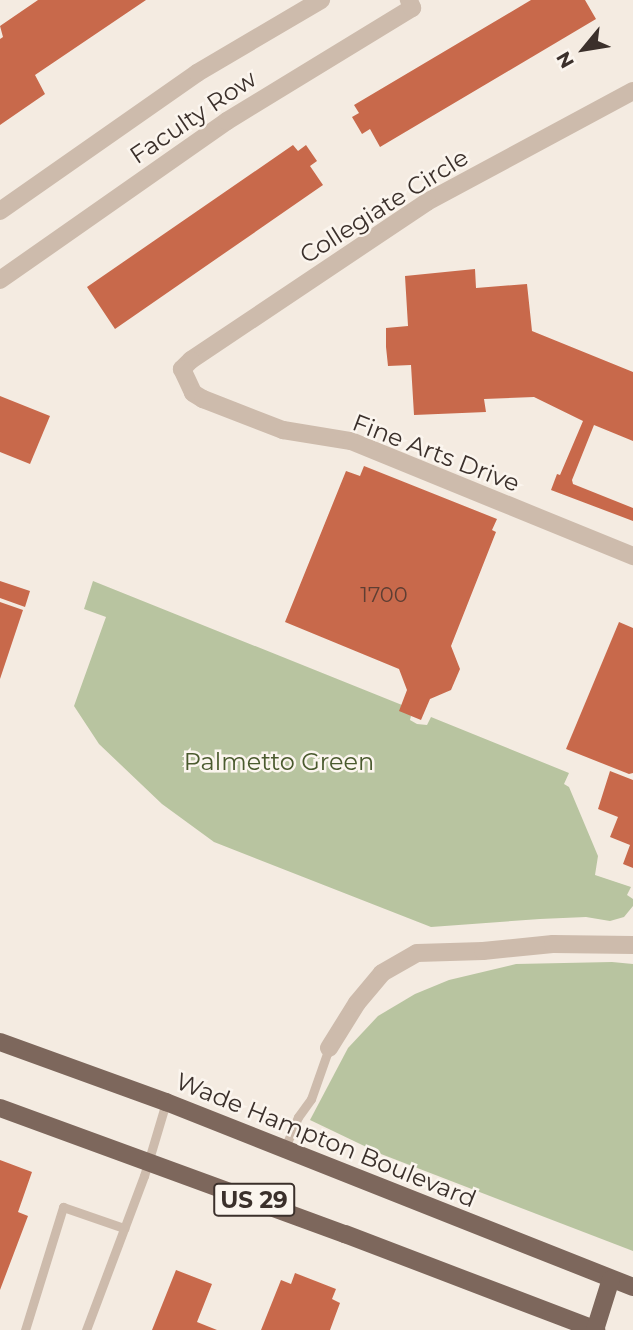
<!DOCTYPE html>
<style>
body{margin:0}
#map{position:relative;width:633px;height:1330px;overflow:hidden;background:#f4ebe1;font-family:Montserrat,sans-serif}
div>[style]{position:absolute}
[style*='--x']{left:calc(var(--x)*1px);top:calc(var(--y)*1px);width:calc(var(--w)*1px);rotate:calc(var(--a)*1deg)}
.green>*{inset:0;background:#b8c4a0}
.building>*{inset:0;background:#c8694b}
.service>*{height:9px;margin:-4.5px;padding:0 4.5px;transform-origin:4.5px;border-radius:4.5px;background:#cdbbac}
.minor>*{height:18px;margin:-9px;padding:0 9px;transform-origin:9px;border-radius:9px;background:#cdbbac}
.primary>*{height:18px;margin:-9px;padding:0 9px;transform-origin:9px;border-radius:9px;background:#7d675c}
span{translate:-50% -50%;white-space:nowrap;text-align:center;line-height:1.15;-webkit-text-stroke:5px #fbf5ee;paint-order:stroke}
.number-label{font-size:21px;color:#5e3e33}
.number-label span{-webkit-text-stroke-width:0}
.shield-label span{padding:2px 5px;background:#fbf5ee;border:2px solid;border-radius:5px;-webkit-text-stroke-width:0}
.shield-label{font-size:23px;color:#3b302b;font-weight:700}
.street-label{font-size:24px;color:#3b302b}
.park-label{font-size:24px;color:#4a5a2e}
.north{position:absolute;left:549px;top:14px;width:70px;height:70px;-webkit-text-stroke:5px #fbf5ee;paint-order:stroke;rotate:240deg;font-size:19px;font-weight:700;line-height:28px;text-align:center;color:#3b302b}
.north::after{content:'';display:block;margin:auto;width:24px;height:32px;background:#3b302b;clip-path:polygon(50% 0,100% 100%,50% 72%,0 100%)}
</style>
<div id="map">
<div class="green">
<i style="clip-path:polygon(93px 581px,402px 705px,411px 716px,410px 720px,417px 724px,427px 725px,431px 717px,569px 773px,564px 784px,569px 787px,598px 856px,595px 875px,631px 887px,627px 895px,633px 899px,633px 906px,624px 917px,610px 921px,586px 917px,540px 919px,431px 927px,214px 842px,162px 804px,99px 744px,74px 706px,106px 617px,84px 609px)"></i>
<i style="clip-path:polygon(612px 962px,633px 964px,633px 1251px,381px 1154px,310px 1120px,348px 1048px,378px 1016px,415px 994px,449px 980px,516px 964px)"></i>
</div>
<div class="building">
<i style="clip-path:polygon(38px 0,146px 0,35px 75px,45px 94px,0 125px,0 39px,3px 37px,0 26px)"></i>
<i style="clip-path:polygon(531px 0,585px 0,596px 19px,380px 147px,370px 129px,362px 134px,352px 117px,359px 113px,354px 105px)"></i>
<i style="clip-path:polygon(293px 145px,298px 151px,306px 145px,317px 161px,310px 166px,323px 185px,115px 329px,87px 287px)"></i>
<i style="clip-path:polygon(475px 269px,476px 288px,527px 284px,532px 331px,633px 372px,633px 441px,594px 425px,572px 480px,573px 484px,633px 508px,633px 521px,551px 490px,557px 474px,560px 475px,583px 421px,534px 397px,484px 399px,486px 412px,414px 415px,411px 365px,388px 366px,386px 347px,386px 328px,408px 326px,405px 276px)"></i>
<i style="clip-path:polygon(0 396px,50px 416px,30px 464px,0 452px)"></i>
<i style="clip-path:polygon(364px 466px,497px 519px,492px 530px,496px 532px,451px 646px,460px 669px,451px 690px,430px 699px,421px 720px,399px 711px,407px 690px,399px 669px,285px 622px,346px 471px,360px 476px)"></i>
<i style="clip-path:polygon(0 581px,30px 591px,25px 607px,0 598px)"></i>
<i style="clip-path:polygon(0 602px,23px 610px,0 679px)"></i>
<i style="clip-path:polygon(619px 622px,633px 628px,633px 773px,629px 774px,566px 749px)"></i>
<i style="clip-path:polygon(610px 771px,633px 780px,633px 868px,623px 864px,630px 845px,610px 837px,618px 817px,598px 809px)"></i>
<i style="clip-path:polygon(0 1160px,32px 1172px,18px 1212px,28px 1216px,0 1290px)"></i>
<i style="clip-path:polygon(176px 1270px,212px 1284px,197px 1322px,217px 1330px,152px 1330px)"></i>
<i style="clip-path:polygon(295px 1273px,336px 1289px,332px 1299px,340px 1303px,330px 1330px,261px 1330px,281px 1280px,291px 1284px)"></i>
</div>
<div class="service">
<i style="--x:284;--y:1150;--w:36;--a:-67"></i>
<i style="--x:298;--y:1117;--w:22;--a:-54"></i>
<i style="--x:311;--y:1099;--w:54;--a:-70.6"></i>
<i style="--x:25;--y:1330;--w:129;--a:-72.8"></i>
<i style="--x:63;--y:1207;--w:65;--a:19"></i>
<i style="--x:86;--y:1330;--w:165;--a:-69.4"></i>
<i style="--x:144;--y:1176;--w:77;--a:-73.4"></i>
</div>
<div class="minor">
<i style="--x:633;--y:91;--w:234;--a:151.7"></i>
<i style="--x:427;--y:202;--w:284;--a:146.2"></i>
<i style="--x:191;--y:360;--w:13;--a:135"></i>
<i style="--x:182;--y:369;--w:26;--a:65"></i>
<i style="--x:193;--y:393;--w:12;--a:31"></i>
<i style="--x:203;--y:399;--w:86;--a:21.2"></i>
<i style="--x:283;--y:430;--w:69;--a:9.2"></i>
<i style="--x:351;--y:441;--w:305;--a:22.2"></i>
<i style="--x:0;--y:211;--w:241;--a:-35"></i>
<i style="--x:197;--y:73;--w:144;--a:-30.5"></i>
<i style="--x:0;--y:280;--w:277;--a:-35"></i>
<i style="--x:227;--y:121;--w:217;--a:-31.4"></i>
<i style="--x:412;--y:8;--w:9;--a:-111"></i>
<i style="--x:329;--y:1048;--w:53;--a:-58.1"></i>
<i style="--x:357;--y:1003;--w:39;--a:-50"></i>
<i style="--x:382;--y:973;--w:40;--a:-29.7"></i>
<i style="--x:417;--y:953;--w:66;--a:-1.7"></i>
<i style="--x:483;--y:951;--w:70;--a:-5.7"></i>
<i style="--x:553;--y:944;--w:80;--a:0.7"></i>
</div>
<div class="primary">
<i style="--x:0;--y:1042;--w:177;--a:19.9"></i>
<i style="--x:166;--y:1102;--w:502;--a:21.61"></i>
<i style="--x:0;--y:1108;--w:367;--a:20.1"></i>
<i style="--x:345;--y:1234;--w:269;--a:20.9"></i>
<i style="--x:595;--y:1330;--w:53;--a:-72.6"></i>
</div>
<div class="number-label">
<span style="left:384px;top:595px">1700</span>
</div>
<div class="shield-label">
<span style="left:254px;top:1200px">US 29</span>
</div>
<div class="street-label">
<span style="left:193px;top:117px;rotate:-34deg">Faculty Row</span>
<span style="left:384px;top:206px;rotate:-32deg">Collegiate Circle</span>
<span style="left:436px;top:453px;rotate:21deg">Fine Arts Drive</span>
<span style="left:326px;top:1140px;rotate:22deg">Wade Hampton Boulevard</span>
</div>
<div class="park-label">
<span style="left:279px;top:762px">Palmetto Green</span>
</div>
<div class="north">N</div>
</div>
